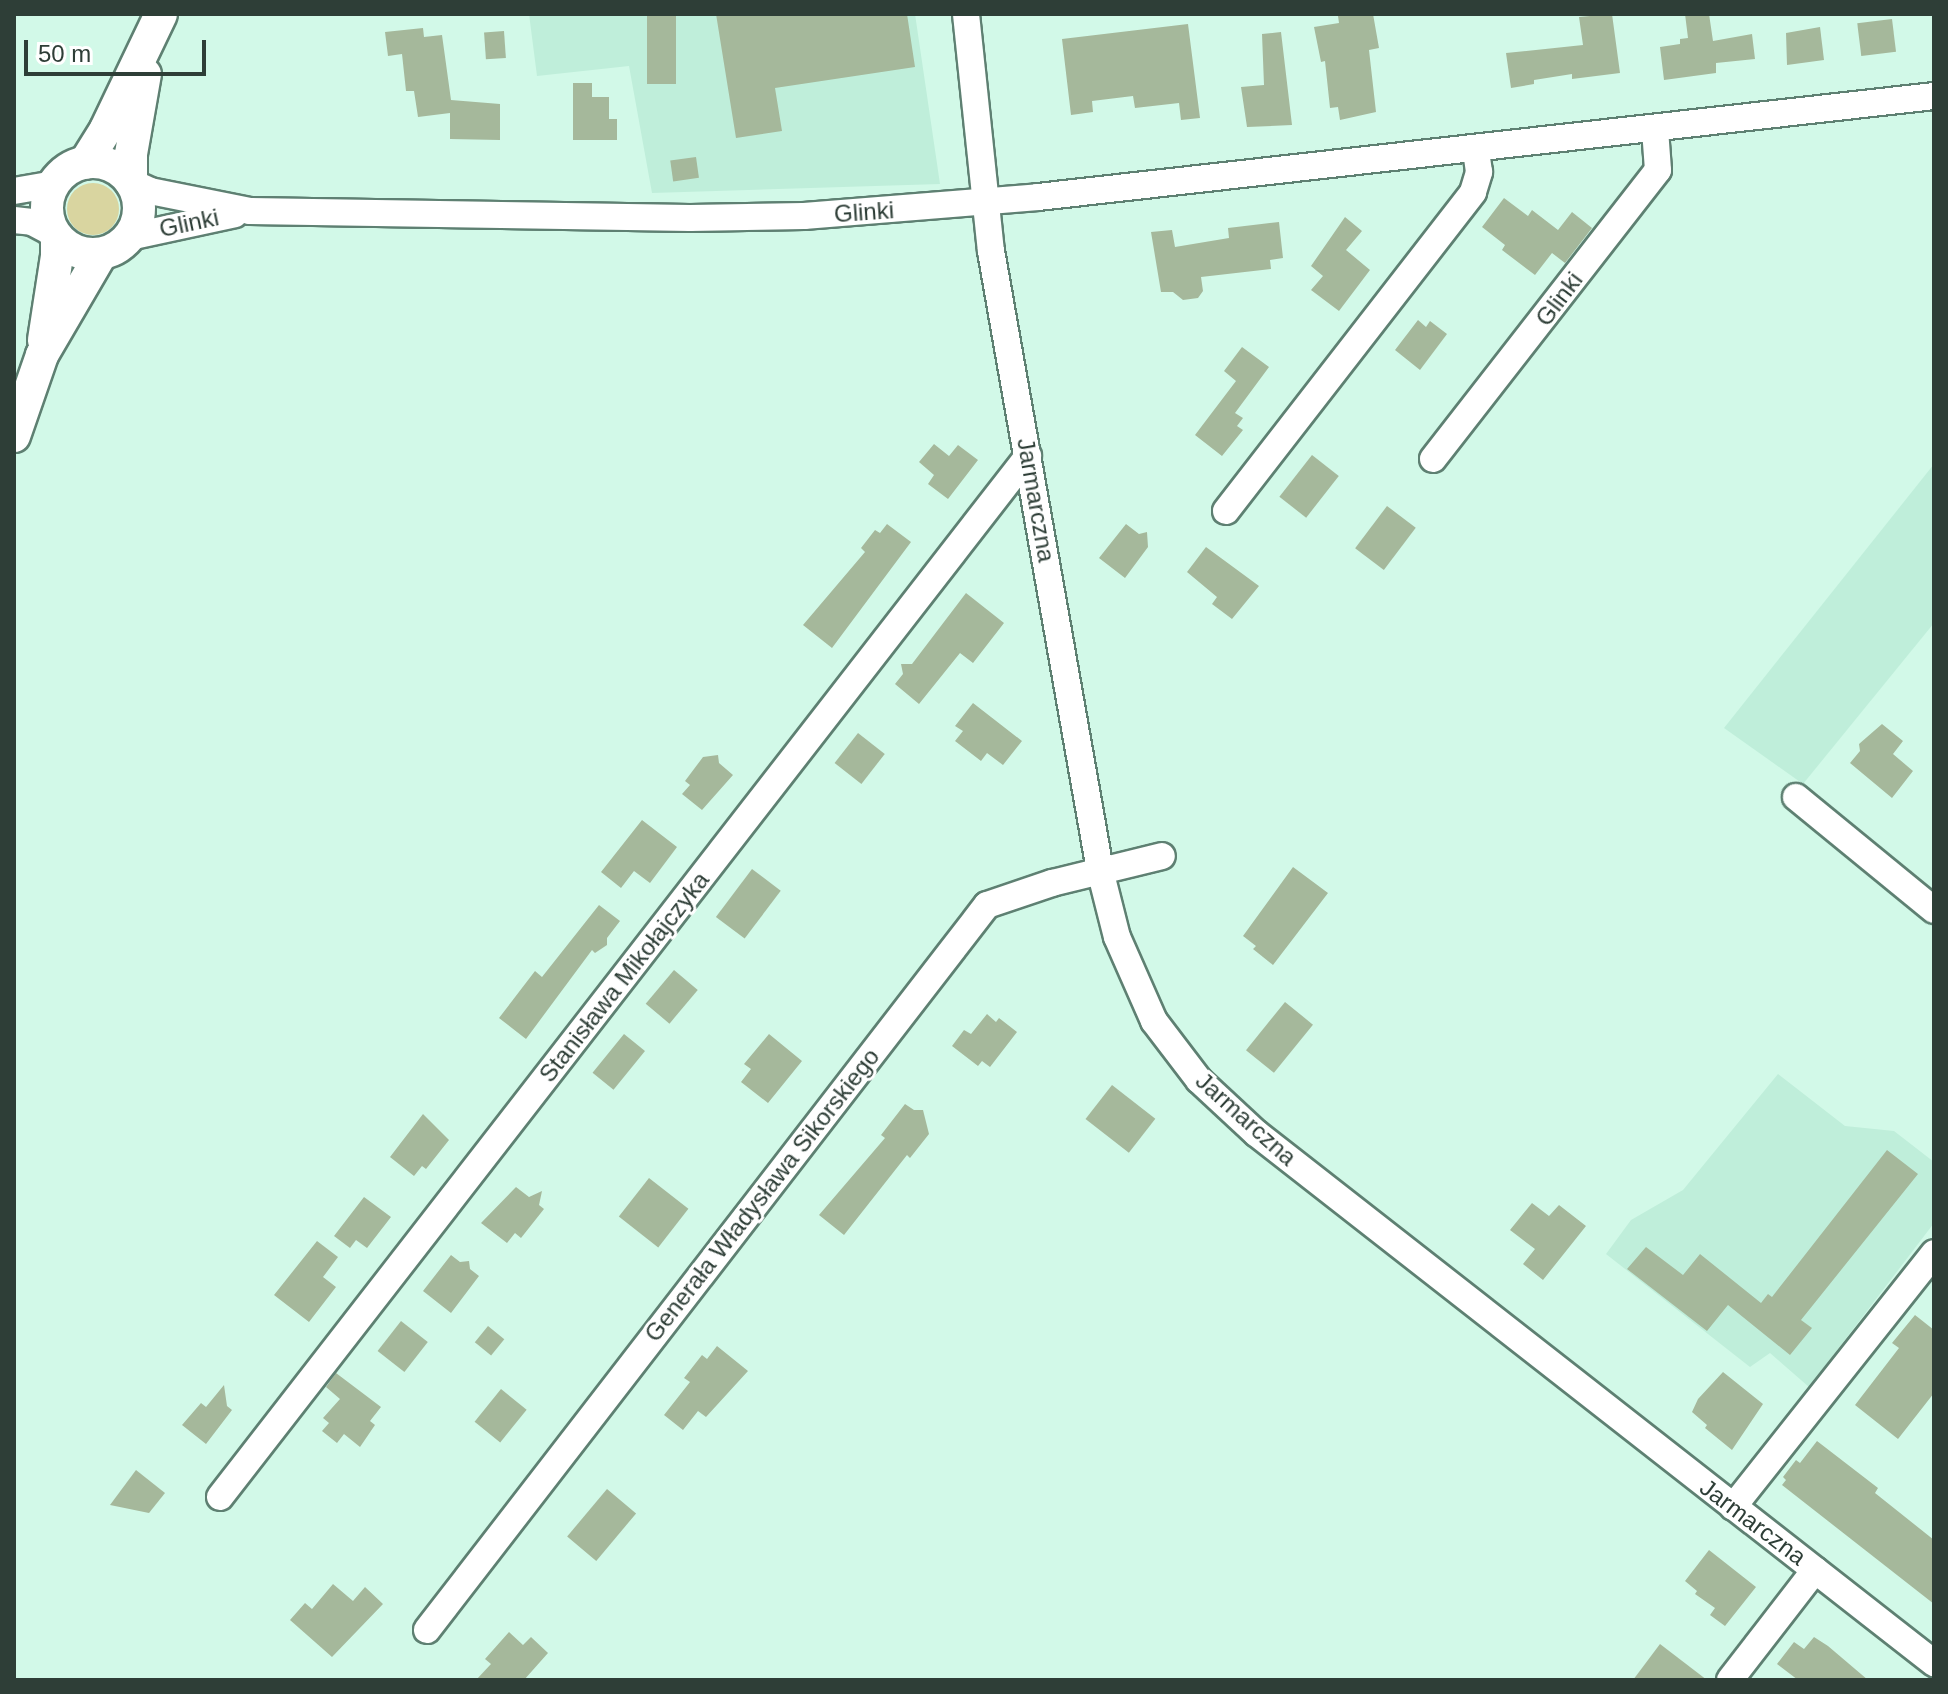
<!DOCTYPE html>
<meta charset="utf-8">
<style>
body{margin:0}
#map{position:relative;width:1948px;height:1694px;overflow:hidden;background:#d2f9e8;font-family:Helvetica,sans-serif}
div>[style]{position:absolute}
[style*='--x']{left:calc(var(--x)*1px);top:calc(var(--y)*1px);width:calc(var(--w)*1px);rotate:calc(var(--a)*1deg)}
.built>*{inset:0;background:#bfeeda}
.green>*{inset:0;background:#d9d5a0}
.round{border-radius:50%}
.building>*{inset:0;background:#a5b89b;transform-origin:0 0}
.roads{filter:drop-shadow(2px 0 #5e8072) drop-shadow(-2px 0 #5e8072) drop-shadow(0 2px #5e8072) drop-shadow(0 -2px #5e8072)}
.minor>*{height:26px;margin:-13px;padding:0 13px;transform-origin:13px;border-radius:13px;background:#fff}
.major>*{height:32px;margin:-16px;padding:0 16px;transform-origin:16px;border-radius:16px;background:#fff}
.major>.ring{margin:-16px;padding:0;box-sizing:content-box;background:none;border:32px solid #fff;border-radius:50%}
span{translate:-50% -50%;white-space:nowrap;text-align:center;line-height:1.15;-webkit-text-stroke:6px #fff;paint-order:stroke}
.street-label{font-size:24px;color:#2e3e37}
.frame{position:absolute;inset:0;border:16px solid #2e3e37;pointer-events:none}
.scale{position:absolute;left:24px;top:40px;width:182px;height:36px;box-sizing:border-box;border:4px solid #2e3e37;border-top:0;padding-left:10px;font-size:24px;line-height:28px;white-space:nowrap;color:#2e3e37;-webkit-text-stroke:6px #fff;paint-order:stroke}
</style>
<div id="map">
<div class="built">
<i style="clip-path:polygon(529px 14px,915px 14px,940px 184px,652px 193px,629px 66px,537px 76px)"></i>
<i style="clip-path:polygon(1934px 464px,1934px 623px,1803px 784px,1724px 728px)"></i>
<i style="clip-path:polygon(1778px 1074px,1845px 1126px,1894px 1131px,1934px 1162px,1934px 1223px,1809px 1387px,1770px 1353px,1750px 1367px,1606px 1254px,1631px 1220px,1683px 1190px)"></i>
</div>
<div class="green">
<i class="round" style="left:67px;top:183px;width:52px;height:52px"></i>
</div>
<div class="building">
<i style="left:647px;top:14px;width:29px;height:70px"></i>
<i style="clip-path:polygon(716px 14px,907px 14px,915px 67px,775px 88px,782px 131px,736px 138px)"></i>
<i style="clip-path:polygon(1373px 14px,1379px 48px,1369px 50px,1376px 112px,1340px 120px,1338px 107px,1330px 108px,1325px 61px,1321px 62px,1314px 27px,1339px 23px,1338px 16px)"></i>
<i style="clip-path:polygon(1612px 14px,1620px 73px,1572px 79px,1572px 74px,1534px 80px,1534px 84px,1511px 88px,1506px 53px,1583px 45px,1579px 17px)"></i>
<i style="clip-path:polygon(1685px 14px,1709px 14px,1713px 41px,1752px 34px,1755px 59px,1716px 63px,1716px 73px,1664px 80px,1660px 47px,1680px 44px,1680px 39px,1688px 38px)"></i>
<i style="left:1892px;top:19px;width:33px;height:35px;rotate:83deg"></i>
<i style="clip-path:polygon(1188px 24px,1200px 118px,1181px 120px,1179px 103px,1135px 108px,1133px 96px,1092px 101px,1093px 112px,1071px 115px,1062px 39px)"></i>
<i style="clip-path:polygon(1820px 27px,1824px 60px,1787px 65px,1786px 33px)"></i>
<i style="clip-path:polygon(423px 28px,424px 37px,442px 35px,451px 100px,500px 104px,500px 140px,450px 139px,450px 113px,418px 117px,414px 91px,406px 91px,402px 54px,388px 56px,385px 32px)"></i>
<i style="left:504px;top:31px;width:27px;height:20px;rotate:86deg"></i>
<i style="clip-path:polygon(1281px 32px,1292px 125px,1247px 127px,1241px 87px,1264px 85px,1262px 34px)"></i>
<i style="clip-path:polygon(573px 83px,592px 83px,592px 97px,609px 97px,609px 119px,617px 119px,617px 140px,573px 140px)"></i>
<i style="left:696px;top:157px;width:21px;height:26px;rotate:82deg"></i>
<i style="clip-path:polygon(1504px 198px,1528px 216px,1532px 210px,1558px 230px,1572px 212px,1592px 228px,1565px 263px,1552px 253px,1535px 275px,1502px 250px,1505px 245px,1482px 227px)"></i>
<i style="clip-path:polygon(1345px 217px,1362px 231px,1346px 250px,1370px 270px,1339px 311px,1311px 290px,1323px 276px,1311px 266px)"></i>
<i style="clip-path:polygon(1279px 222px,1283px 258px,1270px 260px,1271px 269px,1201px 277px,1203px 291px,1198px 298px,1183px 300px,1173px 292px,1161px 292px,1151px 232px,1172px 230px,1175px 247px,1229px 238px,1228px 228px)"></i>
<i style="clip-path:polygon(1418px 320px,1426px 327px,1430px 321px,1447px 334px,1420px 370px,1395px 350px)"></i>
<i style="clip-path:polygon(1242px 347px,1269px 367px,1235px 413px,1243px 418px,1237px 426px,1243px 430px,1222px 456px,1195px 435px,1236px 381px,1224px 371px)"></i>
<i style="clip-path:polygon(934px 444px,949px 456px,958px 445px,978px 460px,948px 499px,928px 484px,934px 475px,919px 462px)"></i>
<i style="left:1312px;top:455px;width:34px;height:53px;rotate:38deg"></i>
<i style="left:1387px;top:506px;width:36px;height:53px;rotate:37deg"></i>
<i style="clip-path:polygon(887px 524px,911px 542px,832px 648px,803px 625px,865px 552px,861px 548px,875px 530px,880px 533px)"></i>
<i style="clip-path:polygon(1126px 524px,1139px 534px,1147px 532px,1148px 547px,1125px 578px,1099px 558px)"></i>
<i style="clip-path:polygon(1206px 547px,1259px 586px,1232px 619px,1212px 604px,1217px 597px,1187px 572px)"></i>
<i style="clip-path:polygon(966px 593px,1004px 623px,973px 663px,960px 653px,919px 704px,895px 684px,903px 674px,901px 664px,912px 664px)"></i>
<i style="clip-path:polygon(973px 703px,1022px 741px,1003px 765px,987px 753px,981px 761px,955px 741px,963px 731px,955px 726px)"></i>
<i style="clip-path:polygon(1882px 724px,1903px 741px,1893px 754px,1913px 771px,1892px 798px,1850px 763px,1860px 751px,1859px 744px)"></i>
<i style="left:858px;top:733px;width:34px;height:38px;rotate:38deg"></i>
<i style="clip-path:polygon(718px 755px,719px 763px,733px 775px,702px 810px,682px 794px,690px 785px,685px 781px,703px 757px)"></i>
<i style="clip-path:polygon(642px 820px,677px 847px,650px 883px,634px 871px,621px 888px,601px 872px)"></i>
<i style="clip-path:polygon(1293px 867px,1328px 893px,1273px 965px,1253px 949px,1256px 946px,1243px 936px)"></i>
<i style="left:752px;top:869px;width:36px;height:60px;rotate:37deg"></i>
<i style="clip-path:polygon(599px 905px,620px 921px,607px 938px,607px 945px,595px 953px,592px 950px,526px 1039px,499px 1018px,535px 971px,542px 977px)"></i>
<i style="left:674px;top:970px;width:31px;height:44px;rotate:40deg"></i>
<i style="left:1285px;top:1002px;width:36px;height:62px;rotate:39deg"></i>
<i style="clip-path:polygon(987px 1014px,996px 1022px,999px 1018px,1017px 1032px,990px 1067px,982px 1061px,978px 1066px,952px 1046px,964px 1030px,971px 1034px)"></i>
<i style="left:624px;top:1034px;width:27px;height:50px;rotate:39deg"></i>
<i style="clip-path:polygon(769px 1034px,802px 1061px,768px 1103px,741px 1082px,751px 1069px,744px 1064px)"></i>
<i style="left:1112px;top:1085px;width:55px;height:43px;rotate:38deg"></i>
<i style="clip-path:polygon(905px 1104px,914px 1110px,923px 1110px,929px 1134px,910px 1158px,907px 1155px,844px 1235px,819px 1215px,885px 1138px,881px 1135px)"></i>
<i style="clip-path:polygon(423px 1114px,449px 1140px,426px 1169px,422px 1166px,414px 1176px,390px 1157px)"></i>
<i style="clip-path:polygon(1887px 1150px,1918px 1174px,1801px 1320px,1812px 1328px,1790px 1355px,1728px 1305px,1707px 1331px,1627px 1269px,1646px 1247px,1683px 1275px,1700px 1254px,1761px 1303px,1768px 1294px,1772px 1297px)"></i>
<i style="left:649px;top:1178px;width:50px;height:49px;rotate:38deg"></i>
<i style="clip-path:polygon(516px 1187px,529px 1197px,542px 1191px,539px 1205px,544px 1209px,521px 1238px,515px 1233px,507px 1243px,481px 1223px)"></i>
<i style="clip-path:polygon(364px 1197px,391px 1217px,367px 1248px,356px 1240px,350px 1248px,334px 1236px)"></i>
<i style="clip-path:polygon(1532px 1203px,1549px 1216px,1559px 1205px,1586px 1226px,1543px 1280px,1523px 1264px,1535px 1249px,1510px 1230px)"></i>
<i style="clip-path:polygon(317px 1241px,338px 1257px,323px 1277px,336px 1287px,309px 1322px,274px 1295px)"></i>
<i style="clip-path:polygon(451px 1255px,460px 1262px,469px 1261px,470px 1269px,479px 1276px,451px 1313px,423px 1291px)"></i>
<i style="clip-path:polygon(1915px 1315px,1934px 1330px,1934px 1393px,1898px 1439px,1855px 1405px,1899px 1348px,1892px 1343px)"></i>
<i style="left:401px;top:1321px;width:34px;height:38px;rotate:38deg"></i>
<i style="left:488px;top:1326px;width:21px;height:21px;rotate:39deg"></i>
<i style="clip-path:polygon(717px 1346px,748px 1371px,706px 1417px,698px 1411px,683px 1430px,664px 1415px,690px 1382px,684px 1378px,702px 1355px,707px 1359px)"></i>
<i style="clip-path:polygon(1723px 1372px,1763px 1404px,1732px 1450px,1705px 1428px,1707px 1425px,1692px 1412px,1698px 1399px)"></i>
<i style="clip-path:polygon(336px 1373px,381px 1407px,370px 1421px,375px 1425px,360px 1447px,344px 1434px,337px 1443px,322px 1431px,329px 1423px,323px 1418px,340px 1399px,326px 1387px)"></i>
<i style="clip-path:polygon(224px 1385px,227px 1406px,232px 1410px,206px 1444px,182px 1425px,201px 1403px,206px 1407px)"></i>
<i style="left:501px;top:1389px;width:33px;height:42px;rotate:39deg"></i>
<i style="clip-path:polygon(1817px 1441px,1878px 1488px,1875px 1493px,1934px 1540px,1934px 1604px,1782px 1485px,1786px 1480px,1783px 1477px,1796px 1460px,1800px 1463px)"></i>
<i style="clip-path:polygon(136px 1470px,165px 1493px,149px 1513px,110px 1505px)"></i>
<i style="left:607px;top:1489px;width:38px;height:62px;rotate:40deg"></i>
<i style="clip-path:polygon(1709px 1550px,1756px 1587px,1725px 1626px,1710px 1615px,1715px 1608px,1695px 1594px,1697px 1591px,1685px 1581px)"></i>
<i style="clip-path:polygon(333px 1584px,353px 1601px,365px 1587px,383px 1604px,332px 1657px,290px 1620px,305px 1603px,312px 1609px)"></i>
<i style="clip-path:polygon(509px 1632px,523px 1645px,531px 1637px,548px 1653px,524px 1680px,476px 1680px,491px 1664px,485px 1659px)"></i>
<i style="clip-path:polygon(1814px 1637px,1828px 1646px,1868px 1680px,1798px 1680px,1777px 1664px,1794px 1642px,1804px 1649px)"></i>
<i style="clip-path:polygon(1660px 1644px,1707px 1680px,1633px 1680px)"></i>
</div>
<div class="roads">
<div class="minor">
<i style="--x:966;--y:14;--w:238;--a:84"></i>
<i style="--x:991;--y:251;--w:629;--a:80.01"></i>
<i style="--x:1100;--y:870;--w:69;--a:75.8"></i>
<i style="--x:1117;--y:937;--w:92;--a:66.2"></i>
<i style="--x:1154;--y:1021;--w:74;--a:52.7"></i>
<i style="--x:1199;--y:1080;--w:78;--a:42.9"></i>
<i style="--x:1256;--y:1133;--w:861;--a:38.02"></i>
<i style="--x:131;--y:182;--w:21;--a:25"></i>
<i style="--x:150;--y:191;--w:102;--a:11.3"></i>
<i style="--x:250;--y:211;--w:440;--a:0.9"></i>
<i style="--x:690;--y:218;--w:114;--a:-1"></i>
<i style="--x:804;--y:216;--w:235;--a:-4.6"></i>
<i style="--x:1038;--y:197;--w:902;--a:-6.43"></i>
<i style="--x:14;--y:191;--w:41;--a:-9.9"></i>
<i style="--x:14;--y:220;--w:18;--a:6"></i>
<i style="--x:32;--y:222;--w:24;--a:28"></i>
<i style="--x:129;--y:237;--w:108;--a:-12.2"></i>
<i style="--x:1433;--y:459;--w:366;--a:-52.1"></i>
<i style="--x:1658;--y:170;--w:41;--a:-94.2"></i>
<i style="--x:1226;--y:511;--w:403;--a:-52.2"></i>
<i style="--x:1473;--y:192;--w:21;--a:-73"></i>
<i style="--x:1479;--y:172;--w:22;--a:-98"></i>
<i style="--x:1796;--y:797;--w:178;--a:39.3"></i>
<i style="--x:220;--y:1497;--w:1318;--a:-52.18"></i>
<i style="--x:1733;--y:1507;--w:324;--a:-51.6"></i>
<i style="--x:427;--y:1630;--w:916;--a:-52.32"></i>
<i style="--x:987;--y:905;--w:69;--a:-18.7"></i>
<i style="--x:1052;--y:883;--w:113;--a:-13.8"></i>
<i style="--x:1730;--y:1680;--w:139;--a:-52.3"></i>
</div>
<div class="major">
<i class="ring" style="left:47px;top:162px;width:60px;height:60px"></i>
<i style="--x:85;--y:163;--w:40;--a:-58"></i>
<i style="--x:106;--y:129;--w:127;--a:-64.4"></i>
<i style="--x:131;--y:182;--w:28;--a:-90"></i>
<i style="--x:131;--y:154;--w:81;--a:-80.1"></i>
<i style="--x:44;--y:340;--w:85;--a:-81.2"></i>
<i style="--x:57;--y:256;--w:19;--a:-90"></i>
<i style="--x:14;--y:436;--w:86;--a:-70.9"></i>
<i style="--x:42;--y:355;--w:117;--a:-59.7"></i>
</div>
</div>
<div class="street-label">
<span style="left:864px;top:212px;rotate:-4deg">Glinki</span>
<span style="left:189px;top:223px;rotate:-12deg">Glinki</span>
<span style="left:1559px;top:299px;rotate:-53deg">Glinki</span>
<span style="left:1036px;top:500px;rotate:80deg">Jarmarczna</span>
<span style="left:624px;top:977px;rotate:-52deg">Stanisława Mikołajczyka</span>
<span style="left:1246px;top:1119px;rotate:42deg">Jarmarczna</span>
<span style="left:762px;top:1195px;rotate:-52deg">Generała Władysława Sikorskiego</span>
<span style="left:1753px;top:1522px;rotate:37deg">Jarmarczna</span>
</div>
<div class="frame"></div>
<div class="scale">50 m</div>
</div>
